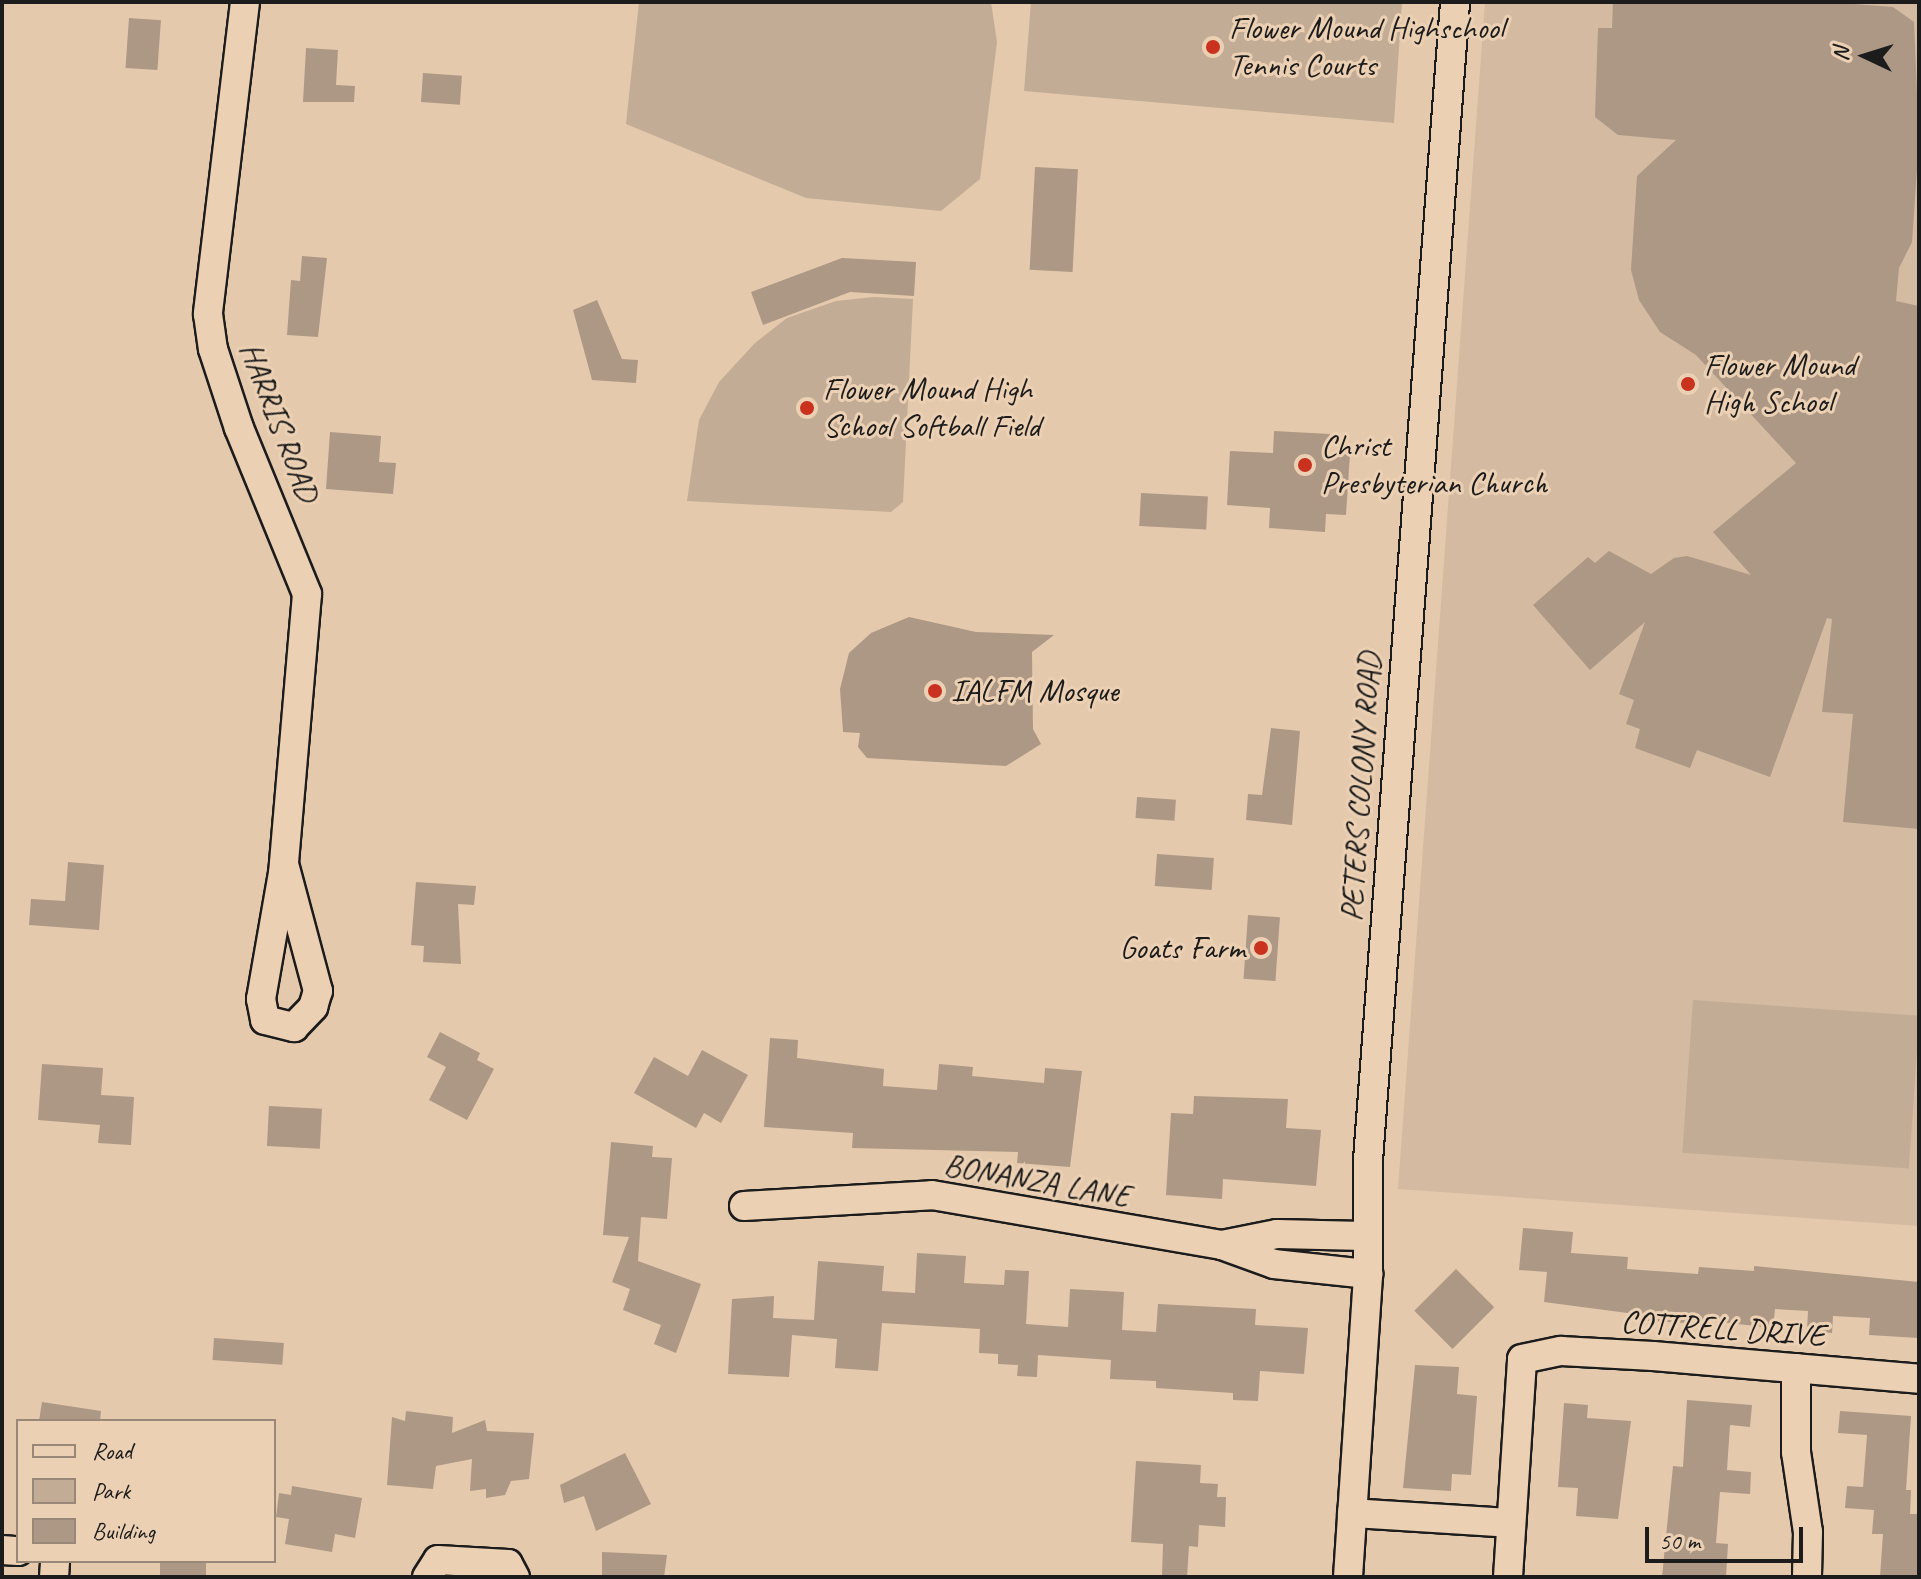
<!DOCTYPE html>
<style>
body{margin:0}
#map{position:relative;width:1921px;height:1579px;overflow:hidden;background:#e4c9ad;font-family:Caveat,sans-serif}
div>[style]{position:absolute}
[style*='--x']{left:calc(var(--x)*1px);top:calc(var(--y)*1px);width:calc(var(--w)*1px);rotate:calc(var(--a)*1deg)}
.built>*{inset:0;background:#d3baa1}
.green>*{inset:0;background:#c2ac95;transform-origin:0 0}
.building>*{inset:0;background:#ac9885;transform-origin:0 0}
.roads{filter:drop-shadow(2px 0 #1c1c1c) drop-shadow(-2px 0 #1c1c1c) drop-shadow(0 2px #1c1c1c) drop-shadow(0 -2px #1c1c1c)}
.minor>*{height:28px;margin:-14px;padding:0 14px;transform-origin:14px;border-radius:14px;background:#ecd0b3}
.dots>*{width:22px;height:22px;translate:-50% -50%;box-sizing:border-box;border:4px solid #ecd0b3;border-radius:50%}
span{translate:-50% -50%;white-space:nowrap;text-align:center;line-height:1.15;-webkit-text-stroke:6px #ecd0b3;paint-order:stroke}
.poi-label{font-size:32px;color:#1c1c1c}
.left{translate:0 -50%;text-align:left}
.right{translate:-100% -50%;text-align:right}
.street-label{font-size:32px;color:#1c1c1c}
.frame{position:absolute;inset:0;border:4px solid #1c1c1c;pointer-events:none}
.legend{position:absolute;left:16px;top:1419px;width:260px;height:144px;box-sizing:border-box;background:#ecd0b3;border:2px solid #987;margin:0;padding:10px 14px;list-style:none;font-size:24px;color:#1c1c1c}
.legend li{display:flex;align-items:center;gap:16px;height:40px}
.legend b{width:40px;border:2px solid #987}
.north{position:absolute;left:1825px;top:16px;width:80px;height:80px;-webkit-text-stroke:6px #ecd0b3;paint-order:stroke;rotate:274deg;font-size:22px;font-weight:700;line-height:32px;text-align:center;color:#1c1c1c}
.north::after{content:'';display:block;margin:auto;width:28px;height:36px;background:#1c1c1c;clip-path:polygon(50% 0,100% 100%,50% 72%,0 100%)}
.scale{position:absolute;left:1645px;top:1527px;width:158px;height:36px;box-sizing:border-box;border:4px solid #1c1c1c;border-top:0;padding-left:10px;font-size:24px;line-height:28px;white-space:nowrap;color:#1c1c1c;-webkit-text-stroke:6px #ecd0b3;paint-order:stroke}
</style>
<div id="map">
<div class="built">
<i style="clip-path:polygon(1485px 2px,1919px 2px,1919px 1226px,1398px 1189px)"></i>
</div>
<div class="green">
<i style="clip-path:polygon(639px 2px,991px 2px,997px 42px,980px 179px,941px 211px,806px 198px,626px 124px)"></i>
<i style="clip-path:polygon(1031px 2px,1402px 2px,1394px 123px,1024px 91px)"></i>
<i style="clip-path:polygon(874px 297px,913px 299px,903px 502px,891px 512px,687px 501px,699px 420px,719px 382px,755px 343px,787px 318px,836px 301px)"></i>
<i style="left:1693px;top:1000px;width:227px;height:153px;rotate:4deg"></i>
</div>
<div class="building">
<i style="clip-path:polygon(1613px 2px,1827px 2px,1893px 7px,1914px 22px,1919px 140px,1912px 242px,1899px 268px,1896px 301px,1919px 306px,1919px 829px,1843px 822px,1853px 714px,1822px 712px,1832px 619px,1827px 618px,1770px 777px,1697px 750px,1690px 768px,1635px 748px,1640px 729px,1626px 724px,1634px 700px,1619px 694px,1645px 622px,1590px 670px,1533px 605px,1588px 557px,1595px 563px,1609px 551px,1651px 574px,1674px 558px,1687px 556px,1751px 575px,1713px 532px,1796px 463px,1696px 355px,1660px 332px,1639px 300px,1631px 270px,1637px 176px,1676px 140px,1618px 135px,1595px 117px,1598px 28px,1612px 28px)"></i>
<i style="left:129px;top:18px;width:32px;height:50px;rotate:4deg"></i>
<i style="clip-path:polygon(306px 48px,338px 50px,336px 85px,355px 86px,354px 102px,303px 102px)"></i>
<i style="left:423px;top:73px;width:39px;height:29px;rotate:4deg"></i>
<i style="left:1035px;top:167px;width:43px;height:103px;rotate:3deg"></i>
<i style="clip-path:polygon(302px 256px,327px 258px,318px 337px,287px 335px,291px 280px,300px 281px)"></i>
<i style="clip-path:polygon(842px 258px,916px 262px,914px 296px,850px 292px,763px 325px,751px 292px)"></i>
<i style="clip-path:polygon(597px 300px,622px 359px,638px 360px,636px 383px,592px 380px,573px 310px)"></i>
<i style="clip-path:polygon(1274px 431px,1330px 434px,1329px 453px,1350px 454px,1346px 515px,1326px 514px,1325px 532px,1269px 528px,1270px 508px,1227px 505px,1230px 451px,1273px 453px)"></i>
<i style="clip-path:polygon(330px 432px,381px 436px,379px 462px,396px 463px,393px 494px,326px 489px)"></i>
<i style="left:1141px;top:493px;width:67px;height:33px;rotate:3deg"></i>
<i style="clip-path:polygon(909px 617px,976px 632px,1054px 635px,1032px 652px,1033px 729px,1041px 744px,1006px 766px,867px 758px,858px 747px,860px 733px,843px 732px,840px 689px,849px 653px,871px 633px)"></i>
<i style="clip-path:polygon(1271px 728px,1300px 731px,1292px 825px,1246px 820px,1248px 794px,1262px 795px)"></i>
<i style="left:1137px;top:797px;width:39px;height:21px;rotate:4deg"></i>
<i style="left:1157px;top:854px;width:57px;height:32px;rotate:4deg"></i>
<i style="clip-path:polygon(68px 862px,104px 865px,99px 930px,29px 925px,31px 899px,65px 901px)"></i>
<i style="clip-path:polygon(416px 882px,476px 886px,474px 905px,458px 904px,461px 964px,423px 962px,424px 946px,411px 945px)"></i>
<i style="left:1248px;top:915px;width:32px;height:64px;rotate:4deg"></i>
<i style="clip-path:polygon(440px 1032px,480px 1053px,477px 1060px,494px 1069px,467px 1120px,429px 1100px,446px 1067px,427px 1057px)"></i>
<i style="clip-path:polygon(770px 1038px,798px 1040px,797px 1058px,884px 1069px,883px 1086px,937px 1090px,939px 1064px,973px 1067px,972px 1076px,1044px 1083px,1045px 1068px,1082px 1071px,1070px 1167px,1017px 1163px,1018px 1152px,852px 1148px,853px 1133px,764px 1127px)"></i>
<i style="clip-path:polygon(702px 1050px,748px 1075px,721px 1123px,704px 1113px,696px 1128px,634px 1093px,654px 1057px,688px 1076px)"></i>
<i style="clip-path:polygon(42px 1064px,103px 1068px,101px 1095px,134px 1097px,131px 1145px,98px 1143px,100px 1125px,38px 1120px)"></i>
<i style="clip-path:polygon(1194px 1096px,1288px 1099px,1286px 1128px,1321px 1130px,1316px 1186px,1223px 1179px,1222px 1199px,1166px 1195px,1171px 1113px,1193px 1114px)"></i>
<i style="left:269px;top:1106px;width:53px;height:40px;rotate:3deg"></i>
<i style="clip-path:polygon(611px 1142px,653px 1146px,652px 1157px,672px 1158px,667px 1219px,641px 1217px,638px 1261px,701px 1284px,676px 1353px,654px 1344px,661px 1325px,623px 1310px,630px 1289px,612px 1282px,629px 1237px,603px 1235px)"></i>
<i style="clip-path:polygon(1523px 1228px,1573px 1232px,1571px 1253px,1628px 1257px,1627px 1269px,1698px 1274px,1699px 1267px,1754px 1271px,1754px 1266px,1919px 1282px,1918px 1338px,1869px 1335px,1870px 1318px,1833px 1316px,1832px 1333px,1807px 1331px,1808px 1311px,1775px 1309px,1773px 1328px,1685px 1318px,1685px 1323px,1634px 1320px,1635px 1314px,1544px 1302px,1547px 1272px,1519px 1270px)"></i>
<i style="clip-path:polygon(917px 1253px,966px 1256px,964px 1283px,1004px 1285px,1005px 1270px,1029px 1271px,1026px 1324px,1068px 1327px,1070px 1289px,1124px 1292px,1122px 1330px,1156px 1332px,1158px 1304px,1256px 1309px,1255px 1325px,1308px 1328px,1304px 1374px,1260px 1371px,1258px 1401px,1233px 1400px,1233px 1393px,1156px 1388px,1156px 1381px,1110px 1379px,1111px 1360px,1038px 1355px,1037px 1377px,1017px 1376px,1018px 1365px,998px 1364px,998px 1354px,979px 1353px,980px 1329px,882px 1323px,878px 1371px,835px 1368px,837px 1339px,792px 1335px,789px 1377px,728px 1374px,732px 1299px,774px 1296px,773px 1318px,814px 1320px,818px 1261px,884px 1266px,882px 1291px,915px 1293px)"></i>
<i style="left:1456px;top:1269px;width:54px;height:59px;rotate:45deg"></i>
<i style="left:214px;top:1338px;width:70px;height:22px;rotate:4deg"></i>
<i style="clip-path:polygon(1415px 1365px,1459px 1367px,1457px 1394px,1477px 1396px,1471px 1475px,1452px 1474px,1451px 1491px,1403px 1488px)"></i>
<i style="clip-path:polygon(1687px 1400px,1752px 1405px,1750px 1427px,1730px 1425px,1727px 1470px,1751px 1472px,1750px 1494px,1720px 1492px,1716px 1543px,1728px 1544px,1726px 1577px,1662px 1577px,1673px 1466px,1683px 1467px)"></i>
<i style="clip-path:polygon(42px 1402px,101px 1411px,100px 1421px,39px 1421px)"></i>
<i style="clip-path:polygon(1564px 1403px,1588px 1405px,1587px 1418px,1631px 1421px,1618px 1519px,1576px 1516px,1578px 1488px,1558px 1487px)"></i>
<i style="clip-path:polygon(406px 1411px,453px 1417px,452px 1433px,485px 1420px,487px 1431px,534px 1433px,529px 1479px,511px 1481px,505px 1495px,486px 1498px,486px 1489px,470px 1491px,472px 1459px,436px 1466px,433px 1489px,387px 1485px,392px 1417px,405px 1421px)"></i>
<i style="clip-path:polygon(1840px 1411px,1911px 1416px,1906px 1490px,1911px 1490px,1910px 1514px,1919px 1514px,1919px 1577px,1880px 1577px,1883px 1534px,1872px 1534px,1874px 1510px,1845px 1508px,1847px 1486px,1863px 1487px,1867px 1435px,1838px 1433px)"></i>
<i style="clip-path:polygon(625px 1453px,651px 1504px,596px 1531px,584px 1496px,564px 1503px,560px 1485px)"></i>
<i style="clip-path:polygon(1136px 1461px,1201px 1465px,1200px 1483px,1218px 1484px,1217px 1497px,1226px 1497px,1225px 1527px,1199px 1525px,1198px 1547px,1189px 1546px,1187px 1577px,1162px 1577px,1163px 1544px,1131px 1542px)"></i>
<i style="clip-path:polygon(292px 1486px,362px 1498px,355px 1538px,335px 1534px,332px 1552px,285px 1544px,289px 1519px,276px 1517px,279px 1493px,291px 1495px)"></i>
<i style="clip-path:polygon(602px 1552px,667px 1555px,664px 1577px,602px 1577px)"></i>
<i style="left:160px;top:1561px;width:46px;height:16px"></i>
</div>
<div class="roads">
<div class="minor">
<i style="--x:245;--y:2;--w:314;--a:96.8"></i>
<i style="--x:208;--y:314;--w:35;--a:82"></i>
<i style="--x:213;--y:349;--w:83;--a:71.8"></i>
<i style="--x:239;--y:428;--w:179;--a:67.7"></i>
<i style="--x:307;--y:594;--w:280;--a:94.9"></i>
<i style="--x:283;--y:873;--w:128;--a:99.9"></i>
<i style="--x:261;--y:999;--w:21;--a:79"></i>
<i style="--x:265;--y:1020;--w:30;--a:14"></i>
<i style="--x:294;--y:1027;--w:28;--a:-46"></i>
<i style="--x:313;--y:1007;--w:17;--a:-73"></i>
<i style="--x:318;--y:991;--w:131;--a:-105"></i>
<i style="--x:744;--y:1206;--w:188;--a:-3.3"></i>
<i style="--x:932;--y:1195;--w:294;--a:9.8"></i>
<i style="--x:1222;--y:1245;--w:55;--a:20.1"></i>
<i style="--x:1274;--y:1264;--w:95;--a:6.1"></i>
<i style="--x:1222;--y:1245;--w:56;--a:-11.3"></i>
<i style="--x:1277;--y:1234;--w:88;--a:1.3"></i>
<i style="--x:1796;--y:1368;--w:84;--a:90"></i>
<i style="--x:1796;--y:1452;--w:81;--a:81.5"></i>
<i style="--x:1808;--y:1532;--w:45;--a:91.3"></i>
<i style="--x:1352;--y:1513;--w:159;--a:3.6"></i>
<i style="--x:2;--y:1550;--w:16;--a:4"></i>
<i style="--x:54;--y:1577;--w:16;--a:-86"></i>
<i style="--x:427;--y:1577;--w:20;--a:-57"></i>
<i style="--x:438;--y:1560;--w:70;--a:3.3"></i>
<i style="--x:508;--y:1564;--w:15;--a:62"></i>
<i style="--x:1348;--y:1577;--w:304;--a:-86.2"></i>
<i style="--x:1368;--y:1274;--w:114;--a:-90"></i>
<i style="--x:1368;--y:1160;--w:1161;--a:-85.7"></i>
<i style="--x:1508;--y:1577;--w:218;--a:-86.3"></i>
<i style="--x:1522;--y:1359;--w:40;--a:-12"></i>
<i style="--x:1561;--y:1351;--w:92;--a:3.1"></i>
<i style="--x:1653;--y:1356;--w:267;--a:4.9"></i>
</div>
</div>
<div class="dots">
<i style="left:1213px;top:47px;background:#c8321e"></i>
<i style="left:1688px;top:384px;background:#c8321e"></i>
<i style="left:807px;top:408px;background:#c8321e"></i>
<i style="left:1305px;top:465px;background:#c8321e"></i>
<i style="left:935px;top:691px;background:#c8321e"></i>
<i style="left:1261px;top:948px;background:#c8321e"></i>
</div>
<div class="poi-label">
<span class="left" style="left:1229px;top:47px">Flower Mound Highschool<br>Tennis Courts</span>
<span class="left" style="left:1704px;top:384px">Flower Mound<br>High School</span>
<span class="left" style="left:823px;top:408px">Flower Mound High<br>School Softball Field</span>
<span class="left" style="left:1321px;top:465px">Christ<br>Presbyterian Church</span>
<span class="left" style="left:951px;top:691px">IALFM Mosque</span>
<span class="right" style="left:1245px;top:948px">Goats Farm</span>
</div>
<div class="street-label">
<span style="left:279px;top:422px;rotate:69deg">HARRIS ROAD</span>
<span style="left:1361px;top:787px;rotate:-86deg">PETERS COLONY ROAD</span>
<span style="left:1037px;top:1181px;rotate:10deg">BONANZA LANE</span>
<span style="left:1723px;top:1329px;rotate:4deg">COTTRELL DRIVE</span>
</div>
<div class="frame"></div>
<ul class="legend">
<li><b style="height:10px;background:#ecd0b3"></b>Road</li>
<li><b style="height:22px;background:#c2ac95"></b>Park</li>
<li><b style="height:22px;background:#ac9885"></b>Building</li>
</ul>
<div class="north">N</div>
<div class="scale">50 m</div>
</div>
